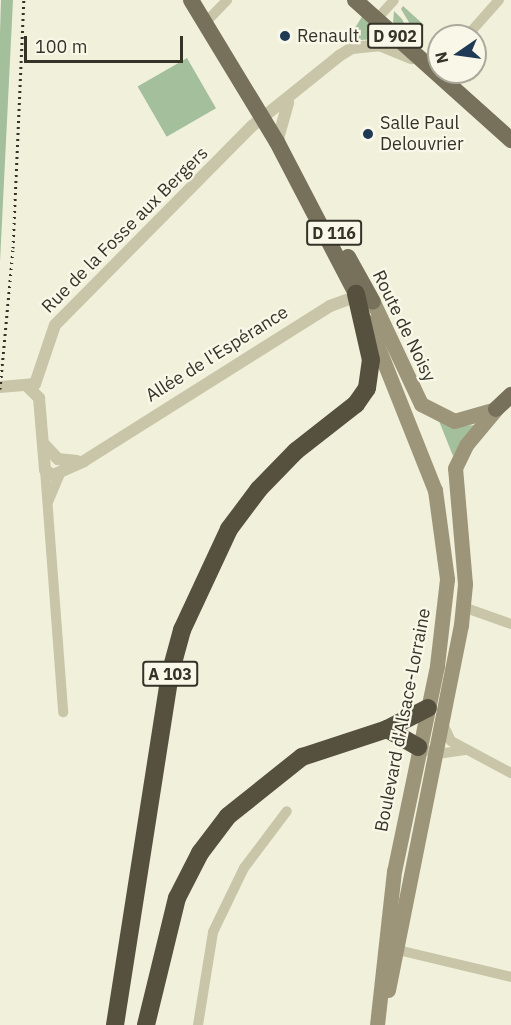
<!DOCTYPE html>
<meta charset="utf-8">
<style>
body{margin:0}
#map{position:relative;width:511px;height:1025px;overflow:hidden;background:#f1f0db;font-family:"IBM Plex Sans",sans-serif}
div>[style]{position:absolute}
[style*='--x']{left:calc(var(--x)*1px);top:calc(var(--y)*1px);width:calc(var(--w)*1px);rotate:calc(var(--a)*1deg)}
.green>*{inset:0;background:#a4bf9c;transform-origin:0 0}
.minor>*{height:10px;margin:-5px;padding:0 5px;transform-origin:5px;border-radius:5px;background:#c8c5a8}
.tertiary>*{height:12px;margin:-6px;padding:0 6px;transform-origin:6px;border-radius:6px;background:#c8c5a8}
.secondary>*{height:15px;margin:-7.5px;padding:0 7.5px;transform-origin:7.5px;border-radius:7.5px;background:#9c9579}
.primary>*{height:16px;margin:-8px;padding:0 8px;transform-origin:8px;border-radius:8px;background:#77705a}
.motorway>*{height:18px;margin:-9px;padding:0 9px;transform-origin:9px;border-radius:9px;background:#56503f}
.rail>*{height:3px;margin-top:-1.5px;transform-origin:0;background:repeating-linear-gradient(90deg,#353228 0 1.5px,transparent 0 6px)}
.dots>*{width:16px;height:16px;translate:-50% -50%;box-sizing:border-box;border:3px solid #f9f8e8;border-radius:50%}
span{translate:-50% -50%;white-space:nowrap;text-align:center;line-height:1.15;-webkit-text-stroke:4.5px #f9f8e8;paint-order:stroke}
.shield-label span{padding:2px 4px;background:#f9f8e8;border:2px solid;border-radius:4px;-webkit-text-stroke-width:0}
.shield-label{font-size:16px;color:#353228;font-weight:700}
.poi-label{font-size:18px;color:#353228}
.left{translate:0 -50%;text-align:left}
.street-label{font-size:18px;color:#353228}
.north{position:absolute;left:427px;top:24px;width:60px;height:60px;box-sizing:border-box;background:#f9f8e8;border:2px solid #aba99b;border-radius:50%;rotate:257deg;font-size:16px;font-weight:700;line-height:24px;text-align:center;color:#353228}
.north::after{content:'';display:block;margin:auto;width:21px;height:27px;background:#1f3a55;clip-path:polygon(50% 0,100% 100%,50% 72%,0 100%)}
.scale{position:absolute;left:24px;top:36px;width:159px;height:27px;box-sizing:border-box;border:3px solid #353228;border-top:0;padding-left:8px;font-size:18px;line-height:21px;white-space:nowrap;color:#353228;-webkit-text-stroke:4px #f9f8e8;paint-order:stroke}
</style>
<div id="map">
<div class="green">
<i style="clip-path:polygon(1px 0,13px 0,0 262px,0 32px)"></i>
<i style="clip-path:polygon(403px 6px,424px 25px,416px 34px,401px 9px)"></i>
<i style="clip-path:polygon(394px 11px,402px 19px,411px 38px,393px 24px)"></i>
<i style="clip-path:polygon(363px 15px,388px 38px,347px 41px)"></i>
<i style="left:187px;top:58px;width:58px;height:57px;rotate:60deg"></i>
<i style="clip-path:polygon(439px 421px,458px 426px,476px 425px,453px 456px)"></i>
</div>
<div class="minor">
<i style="--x:377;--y:19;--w:25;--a:-48"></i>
<i style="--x:205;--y:23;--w:32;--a:-46"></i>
<i style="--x:467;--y:36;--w:48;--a:-48.4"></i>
<i style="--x:45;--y:470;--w:243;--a:85.7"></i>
<i style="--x:48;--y:502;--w:34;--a:-67"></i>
<i style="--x:463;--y:607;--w:51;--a:19.5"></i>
<i style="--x:443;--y:724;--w:19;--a:65"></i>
<i style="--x:451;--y:741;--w:68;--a:28.1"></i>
<i style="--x:418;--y:747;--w:20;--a:20"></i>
<i style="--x:437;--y:754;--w:28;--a:-8"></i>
<i style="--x:398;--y:950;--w:116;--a:13.4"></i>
<i style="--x:198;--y:1025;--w:94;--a:-80.8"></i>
<i style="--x:213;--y:932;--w:71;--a:-64.2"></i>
<i style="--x:244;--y:868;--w:71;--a:-53"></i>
</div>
<div class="tertiary">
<i style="--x:277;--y:142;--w:41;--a:-74.2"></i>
<i style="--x:0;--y:387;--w:35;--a:-5"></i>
<i style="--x:35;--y:384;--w:62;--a:-71.3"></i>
<i style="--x:55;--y:325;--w:280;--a:-45.3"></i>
<i style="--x:252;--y:126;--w:112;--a:-38.8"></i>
<i style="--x:339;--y:56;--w:15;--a:-32"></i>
<i style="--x:352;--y:48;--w:27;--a:-6"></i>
<i style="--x:379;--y:45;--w:35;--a:22"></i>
<i style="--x:28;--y:387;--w:16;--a:45"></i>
<i style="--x:39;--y:398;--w:72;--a:85.2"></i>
<i style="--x:45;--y:470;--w:9;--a:32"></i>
<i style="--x:53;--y:475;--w:34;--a:-24"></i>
<i style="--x:84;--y:461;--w:291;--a:-32.2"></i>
<i style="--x:330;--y:306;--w:33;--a:-20"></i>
<i style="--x:43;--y:443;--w:22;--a:47"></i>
<i style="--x:58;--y:459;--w:19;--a:6"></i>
</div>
<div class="secondary">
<i style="--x:373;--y:302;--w:113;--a:64.8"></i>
<i style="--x:421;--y:404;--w:37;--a:27"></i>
<i style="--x:454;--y:421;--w:41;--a:-15.8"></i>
<i style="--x:368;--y:322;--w:181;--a:68.3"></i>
<i style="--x:435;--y:490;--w:90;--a:82.3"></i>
<i style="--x:447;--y:579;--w:88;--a:96.6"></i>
<i style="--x:437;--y:666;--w:209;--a:101.8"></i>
<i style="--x:394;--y:871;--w:155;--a:96.3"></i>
<i style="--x:388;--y:990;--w:372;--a:-78.7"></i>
<i style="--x:461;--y:625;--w:41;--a:-84.4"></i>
<i style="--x:465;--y:584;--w:116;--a:-94.9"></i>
<i style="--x:455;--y:468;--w:25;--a:-64"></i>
<i style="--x:466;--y:445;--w:47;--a:-50.2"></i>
</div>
<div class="primary">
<i style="--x:191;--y:0;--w:166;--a:58.8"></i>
<i style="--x:277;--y:142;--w:171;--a:62.5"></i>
<i style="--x:355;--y:0;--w:210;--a:41.9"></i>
<i style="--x:348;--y:257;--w:51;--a:60.9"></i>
<i style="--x:496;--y:409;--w:21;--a:-43"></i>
</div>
<div class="motorway">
<i style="--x:387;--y:729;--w:36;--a:30"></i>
<i style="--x:115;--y:1025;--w:355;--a:-81.1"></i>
<i style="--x:170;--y:674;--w:46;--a:-74.7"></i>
<i style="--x:182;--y:630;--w:111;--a:-65"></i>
<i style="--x:229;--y:529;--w:50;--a:-53.1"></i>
<i style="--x:259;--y:489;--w:53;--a:-45.8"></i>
<i style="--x:296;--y:451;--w:76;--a:-38.1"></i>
<i style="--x:356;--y:404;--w:19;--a:-55"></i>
<i style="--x:367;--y:388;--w:28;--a:-82"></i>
<i style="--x:371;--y:360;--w:68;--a:-102.8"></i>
<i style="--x:146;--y:1025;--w:131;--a:-76.3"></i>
<i style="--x:177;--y:898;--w:51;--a:-62.9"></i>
<i style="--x:200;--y:853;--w:46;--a:-52.9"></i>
<i style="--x:228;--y:816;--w:95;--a:-38.6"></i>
<i style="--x:302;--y:757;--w:89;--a:-18.2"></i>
<i style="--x:387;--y:729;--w:46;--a:-27.1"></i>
</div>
<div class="rail">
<i style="--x:0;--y:389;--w:142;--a:-84.7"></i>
<i style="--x:13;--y:248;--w:248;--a:-87.5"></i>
</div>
<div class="dots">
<i style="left:285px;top:36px;background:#1f3a55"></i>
<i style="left:368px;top:134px;background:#1f3a55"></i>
</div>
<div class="shield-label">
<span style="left:395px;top:36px">D 902</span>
<span style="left:334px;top:233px">D 116</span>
<span style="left:170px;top:674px">A 103</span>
</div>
<div class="poi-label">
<span class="left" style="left:297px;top:36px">Renault</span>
<span class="left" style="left:380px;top:134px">Salle Paul<br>Delouvrier</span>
</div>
<div class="street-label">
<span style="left:125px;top:230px;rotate:-45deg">Rue de la Fosse aux Bergers</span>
<span style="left:404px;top:326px;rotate:64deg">Route de Noisy</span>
<span style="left:217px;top:354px;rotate:-32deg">Allée de l'Espérance</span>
<span style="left:403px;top:720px;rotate:-79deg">Boulevard d'Alsace-Lorraine</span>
</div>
<div class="north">N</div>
<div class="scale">100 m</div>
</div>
